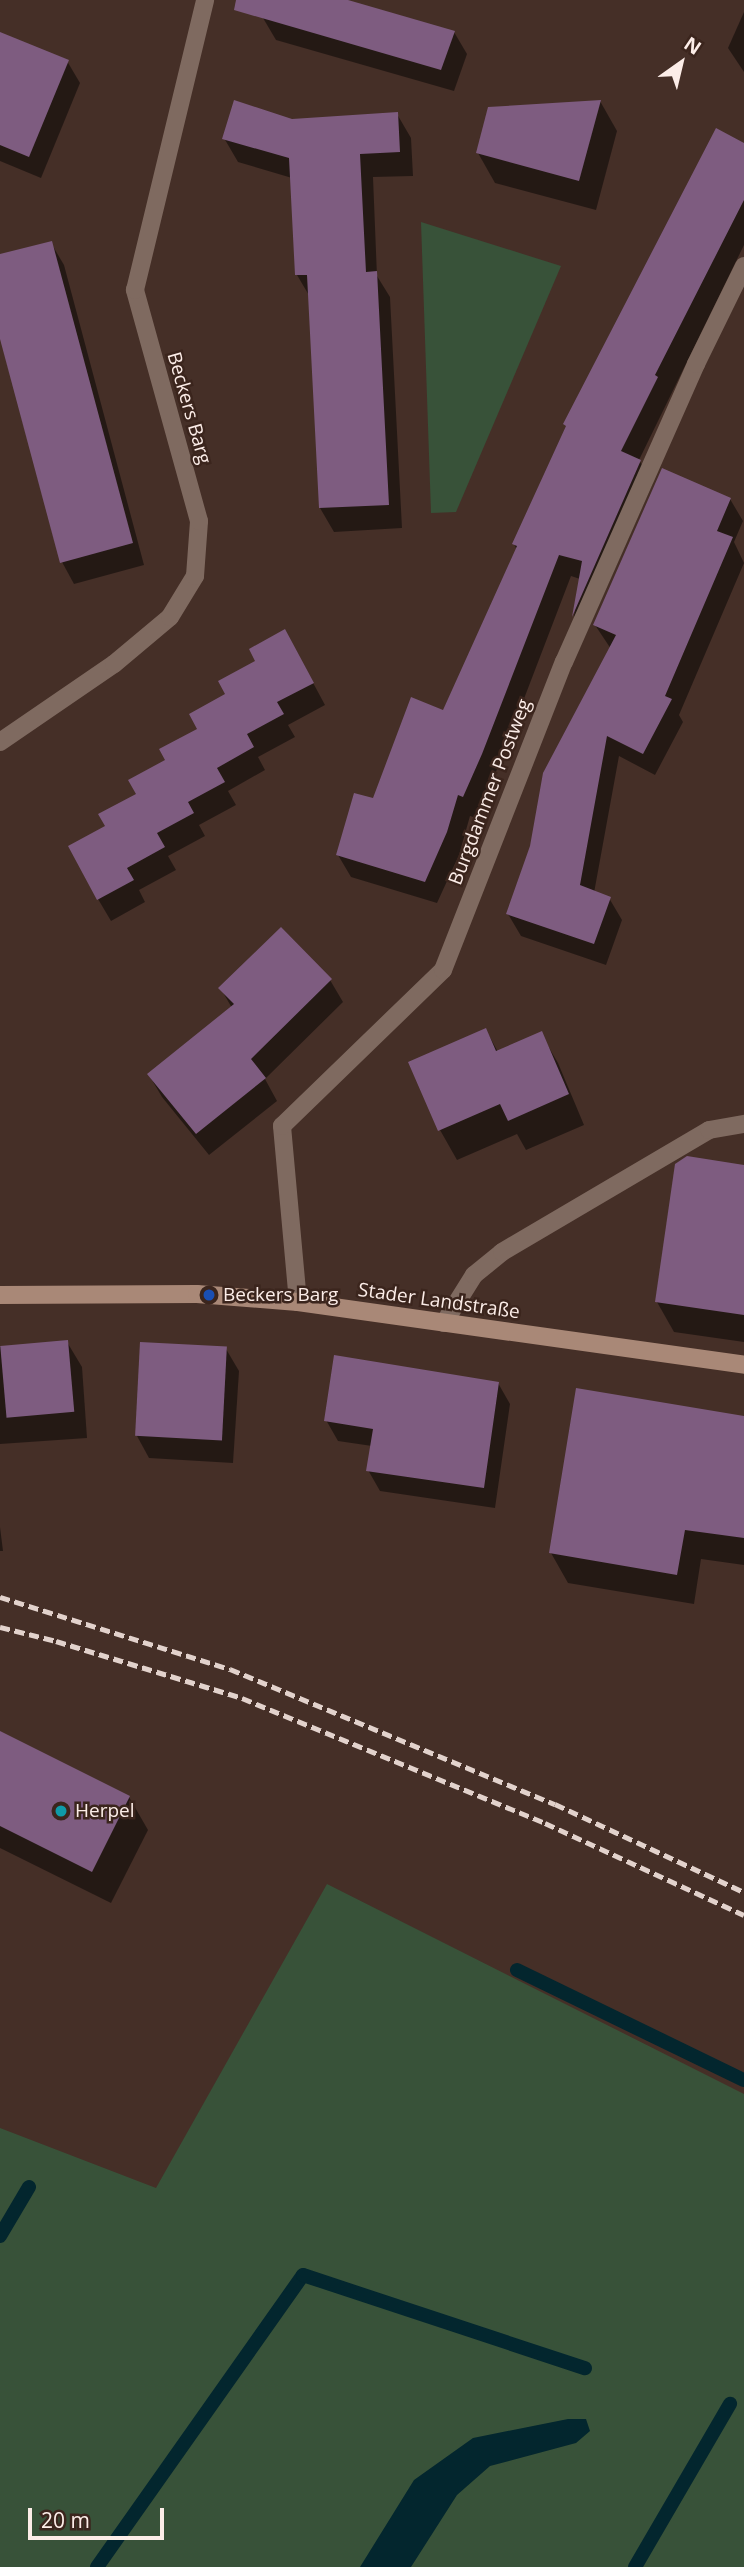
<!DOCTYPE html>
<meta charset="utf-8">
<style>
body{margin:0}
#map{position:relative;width:744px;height:2567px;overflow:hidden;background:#452f27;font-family:"Open Sans",sans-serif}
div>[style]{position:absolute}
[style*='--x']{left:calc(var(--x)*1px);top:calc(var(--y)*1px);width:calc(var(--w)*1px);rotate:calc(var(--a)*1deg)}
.green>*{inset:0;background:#385239}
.water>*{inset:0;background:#03262e}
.shadow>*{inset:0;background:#0007}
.stream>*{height:14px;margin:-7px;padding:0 7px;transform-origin:7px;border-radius:7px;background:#03262e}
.building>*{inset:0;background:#7e5c80;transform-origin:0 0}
.lane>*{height:18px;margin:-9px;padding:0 9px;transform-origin:9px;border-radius:9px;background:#7f6a60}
.street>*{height:18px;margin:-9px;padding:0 9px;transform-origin:9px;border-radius:9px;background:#7f6a60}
.secondary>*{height:18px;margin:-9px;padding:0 9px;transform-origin:9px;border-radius:9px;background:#a98877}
.rail>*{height:5px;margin-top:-2.5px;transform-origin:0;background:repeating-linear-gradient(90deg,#e2d2cc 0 10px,transparent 0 15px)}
.dots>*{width:19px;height:19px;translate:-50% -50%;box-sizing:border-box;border:4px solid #3b251d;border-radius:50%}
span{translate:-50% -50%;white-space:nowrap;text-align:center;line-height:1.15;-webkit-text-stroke:5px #3b251d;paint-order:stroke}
.street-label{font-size:19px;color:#fcede8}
.poi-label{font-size:19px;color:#fcede8}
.left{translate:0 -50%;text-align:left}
.north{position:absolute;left:646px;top:28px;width:70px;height:70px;-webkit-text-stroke:5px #3b251d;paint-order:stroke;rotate:34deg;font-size:19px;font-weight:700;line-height:28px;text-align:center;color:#fcede8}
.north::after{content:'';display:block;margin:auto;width:24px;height:32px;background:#fcede8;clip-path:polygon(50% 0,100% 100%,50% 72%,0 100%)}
.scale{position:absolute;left:28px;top:2508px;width:136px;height:32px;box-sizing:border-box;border:4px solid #fcede8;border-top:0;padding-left:9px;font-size:21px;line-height:24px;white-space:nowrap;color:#fcede8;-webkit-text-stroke:5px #3b251d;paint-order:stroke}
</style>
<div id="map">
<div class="green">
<i style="clip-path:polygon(421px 222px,561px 266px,456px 512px,431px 513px)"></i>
<i style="clip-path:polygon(327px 1884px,744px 2094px,744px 2567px,0 2567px,0 2128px,156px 2188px)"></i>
</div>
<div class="water">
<i style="clip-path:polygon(568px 2419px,586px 2419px,590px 2431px,576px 2443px,490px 2466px,457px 2495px,411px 2567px,360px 2567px,414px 2480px,473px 2438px)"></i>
</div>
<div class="shadow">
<i style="clip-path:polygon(269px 0,342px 0,454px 32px,467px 54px,454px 91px,276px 40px,263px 18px)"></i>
<i style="clip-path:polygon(744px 12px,744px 72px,728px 48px)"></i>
<i style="clip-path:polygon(0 34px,67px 61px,80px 83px,41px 178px,0 161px)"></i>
<i style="clip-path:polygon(600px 101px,617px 131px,596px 210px,495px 183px,478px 153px)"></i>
<i style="clip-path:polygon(397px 114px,411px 138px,413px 176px,373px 177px,377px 276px,390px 297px,402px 528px,334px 532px,320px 508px,310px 297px,297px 275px,292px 178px,238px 162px,224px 138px,291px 121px)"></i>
<i style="clip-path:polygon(744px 145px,744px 245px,639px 460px,653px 483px,585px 636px,574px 616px,580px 579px,571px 576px,494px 777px,476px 818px,470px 816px,459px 855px,437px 903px,351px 877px,338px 855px,374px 800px,444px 712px,517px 550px,514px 544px)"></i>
<i style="clip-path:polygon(51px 243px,64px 265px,144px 565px,74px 584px,62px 562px,0 332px,0 256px)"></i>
<i style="clip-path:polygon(730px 499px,743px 521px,734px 542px,744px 563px,679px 715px,683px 722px,655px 775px,619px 756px,594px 893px,609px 898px,622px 920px,606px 965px,521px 936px,508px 914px,611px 649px,595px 625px)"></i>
<i style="clip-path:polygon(297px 653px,325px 705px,288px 725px,295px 737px,258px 757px,265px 770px,228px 791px,236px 805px,199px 825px,205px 836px,168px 856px,176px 870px,139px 890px,145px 902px,111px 921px,98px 899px,107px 827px,199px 730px)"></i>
<i style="clip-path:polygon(330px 980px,343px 1002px,265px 1079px,277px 1101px,209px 1155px,162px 1097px,149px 1075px,232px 1008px,221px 989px)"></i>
<i style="clip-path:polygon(486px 1030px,498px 1052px,541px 1034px,558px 1063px,584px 1125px,526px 1150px,517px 1134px,457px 1160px,440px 1130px,411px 1063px)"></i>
<i style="clip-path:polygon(744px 1166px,744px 1342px,674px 1332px,657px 1302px)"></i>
<i style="clip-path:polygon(67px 1342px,82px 1367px,87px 1438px,0 1444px,0 1347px)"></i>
<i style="clip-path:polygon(226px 1349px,239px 1371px,233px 1463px,149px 1458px,137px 1436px)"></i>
<i style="clip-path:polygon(498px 1383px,510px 1404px,495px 1508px,380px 1491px,368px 1470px,372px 1446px,338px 1441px,326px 1420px)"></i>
<i style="clip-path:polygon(744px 1426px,744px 1565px,701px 1559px,694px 1604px,568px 1583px,551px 1553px)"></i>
<i style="clip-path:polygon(0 1527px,3px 1551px,0 1551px)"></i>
<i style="clip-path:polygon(0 1733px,129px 1797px,148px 1830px,111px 1903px,0 1848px)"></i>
</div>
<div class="stream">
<i style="--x:517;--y:1970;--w:252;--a:25.9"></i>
<i style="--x:0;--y:2236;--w:57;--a:-59.4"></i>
<i style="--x:97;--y:2567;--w:357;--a:-54.8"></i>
<i style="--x:303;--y:2275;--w:297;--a:18.3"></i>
<i style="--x:635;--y:2567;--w:189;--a:-59.8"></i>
</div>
<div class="building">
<i style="clip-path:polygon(236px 0,348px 0,455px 31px,441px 70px,234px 10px)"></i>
<i style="clip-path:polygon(0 32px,69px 60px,29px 157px,0 145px)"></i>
<i style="clip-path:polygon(234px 100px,292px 119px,398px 112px,400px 152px,360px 154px,366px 272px,377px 271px,389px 505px,319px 508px,307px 275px,295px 275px,289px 158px,222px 139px)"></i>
<i style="clip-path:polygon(601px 100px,579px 181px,476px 153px,488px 107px)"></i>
<i style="clip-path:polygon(716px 128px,744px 143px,744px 200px,655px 375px,658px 377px,621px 451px,641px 460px,572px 617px,582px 561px,559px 555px,482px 754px,463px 797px,458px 795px,447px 832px,425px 882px,336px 855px,354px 793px,373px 798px,411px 697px,443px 710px,517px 546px,512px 544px,566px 426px,563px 424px)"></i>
<i style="clip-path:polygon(52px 241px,133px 543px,60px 563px,0 339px,0 254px)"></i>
<i style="clip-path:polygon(662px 468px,731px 498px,717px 531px,733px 537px,665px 696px,672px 699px,643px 754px,607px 736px,580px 885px,611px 897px,594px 944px,506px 914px,530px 846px,543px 773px,616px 635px,593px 625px)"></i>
<i style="clip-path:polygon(285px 629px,314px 683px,277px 702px,284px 714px,247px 734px,254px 747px,217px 768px,225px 782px,188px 802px,194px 813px,157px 833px,165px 847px,127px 868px,134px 880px,97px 900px,68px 846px,105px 826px,98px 814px,136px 794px,128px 780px,165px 760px,159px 749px,197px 729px,189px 714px,225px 694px,218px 681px,255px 661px,249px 649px)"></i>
<i style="clip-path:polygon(281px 927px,332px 979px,251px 1059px,266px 1078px,196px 1134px,147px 1074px,234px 1004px,218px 988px)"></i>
<i style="clip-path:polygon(486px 1028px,496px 1051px,542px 1031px,569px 1094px,508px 1121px,500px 1104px,438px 1131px,408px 1062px)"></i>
<i style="clip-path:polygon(687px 1156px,744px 1165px,744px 1315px,655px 1302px,675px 1164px)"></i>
<i style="left:68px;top:1340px;width:72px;height:68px;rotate:85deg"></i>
<i style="left:140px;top:1342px;width:87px;height:94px;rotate:3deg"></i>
<i style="clip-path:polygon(334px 1355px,499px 1382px,484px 1488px,366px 1471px,373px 1429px,324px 1421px)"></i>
<i style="clip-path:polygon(576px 1388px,744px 1416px,744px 1538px,685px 1530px,677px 1575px,549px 1553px)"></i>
<i style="clip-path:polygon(0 1731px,130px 1796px,92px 1872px,0 1826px)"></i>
</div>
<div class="lane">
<i style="--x:444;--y:1323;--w:57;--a:-58"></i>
<i style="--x:474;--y:1275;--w:36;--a:-39"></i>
<i style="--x:502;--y:1252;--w:240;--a:-30.5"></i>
<i style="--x:709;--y:1130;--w:36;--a:-10"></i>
</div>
<div class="street">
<i style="--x:0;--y:742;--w:138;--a:-34.4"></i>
<i style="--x:114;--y:664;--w:73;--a:-40"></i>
<i style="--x:170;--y:617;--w:48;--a:-58.6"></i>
<i style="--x:195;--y:576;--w:55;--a:-85.8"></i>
<i style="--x:199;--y:521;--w:240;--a:-105.5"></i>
<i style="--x:135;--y:290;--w:298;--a:-76.4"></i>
<i style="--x:298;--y:1302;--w:177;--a:-95.2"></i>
<i style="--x:282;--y:1126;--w:224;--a:-44.1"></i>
<i style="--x:443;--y:970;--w:331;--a:-68.6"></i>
<i style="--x:564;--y:662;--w:326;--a:-66.1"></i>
<i style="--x:696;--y:364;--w:109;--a:-63.9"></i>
</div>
<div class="secondary">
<i style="--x:0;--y:1295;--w:197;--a:-0.3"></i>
<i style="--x:197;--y:1294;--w:101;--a:4.5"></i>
<i style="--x:298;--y:1302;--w:450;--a:8"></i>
</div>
<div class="rail">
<i style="--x:0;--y:1597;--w:241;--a:17.4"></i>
<i style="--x:230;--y:1669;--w:352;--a:22.6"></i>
<i style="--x:555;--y:1804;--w:208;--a:25"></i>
<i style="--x:0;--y:1627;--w:58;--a:14"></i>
<i style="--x:56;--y:1641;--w:195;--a:17"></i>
<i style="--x:242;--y:1698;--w:328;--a:22.4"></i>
<i style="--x:545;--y:1823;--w:219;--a:24.8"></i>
</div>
<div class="dots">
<i style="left:209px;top:1295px;background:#1a4fb4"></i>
<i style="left:61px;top:1811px;background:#0f9aa8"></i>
</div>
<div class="street-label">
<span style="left:189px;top:408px;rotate:74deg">Beckers Barg</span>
<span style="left:490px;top:792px;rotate:-69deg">Burgdammer Postweg</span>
<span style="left:439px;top:1301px;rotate:8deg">Stader Landstraße</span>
</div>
<div class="poi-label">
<span class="left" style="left:223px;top:1295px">Beckers Barg</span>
<span class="left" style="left:75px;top:1811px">Herpel</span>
</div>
<div class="north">N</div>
<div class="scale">20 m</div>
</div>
